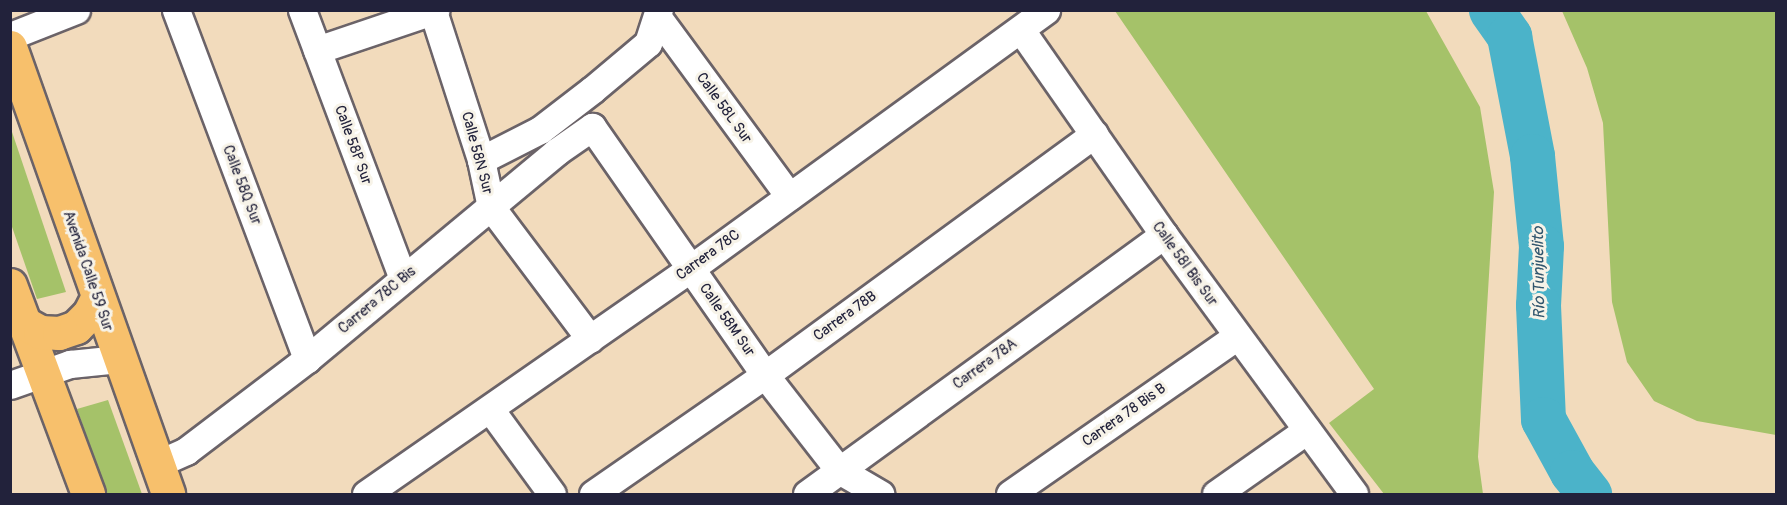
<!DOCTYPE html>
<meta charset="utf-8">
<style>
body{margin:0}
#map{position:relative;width:1787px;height:505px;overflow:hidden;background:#f2dbbc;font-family:Pangolin,sans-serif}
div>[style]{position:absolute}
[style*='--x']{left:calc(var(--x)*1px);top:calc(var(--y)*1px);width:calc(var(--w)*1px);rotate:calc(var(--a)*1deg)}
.green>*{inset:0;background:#a5c269}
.canal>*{height:26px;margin:-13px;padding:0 13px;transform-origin:13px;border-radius:13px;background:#4bb3c9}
.river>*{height:45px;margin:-22.5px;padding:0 22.5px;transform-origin:22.5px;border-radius:22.5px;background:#4bb3c9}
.roads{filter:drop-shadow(2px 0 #6b6368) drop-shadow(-2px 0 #6b6368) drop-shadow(0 2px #6b6368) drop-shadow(0 -2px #6b6368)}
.minor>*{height:27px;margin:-13.5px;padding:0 13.5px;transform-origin:13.5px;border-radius:13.5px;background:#fff}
.major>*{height:33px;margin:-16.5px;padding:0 16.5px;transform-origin:16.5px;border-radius:16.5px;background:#f7c06c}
span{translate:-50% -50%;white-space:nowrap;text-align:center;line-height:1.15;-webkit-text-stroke:6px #f7f3e8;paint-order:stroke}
.street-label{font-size:15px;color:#22223b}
.water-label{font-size:16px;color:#30556d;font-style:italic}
.frame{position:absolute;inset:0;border:12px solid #22223b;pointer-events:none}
</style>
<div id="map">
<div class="green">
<i style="clip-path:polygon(1115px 11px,1426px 11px,1480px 107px,1494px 192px,1478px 457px,1483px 494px,1384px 494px,1329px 423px,1374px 389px)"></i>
<i style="clip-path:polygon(1562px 11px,1776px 11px,1776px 435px,1697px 421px,1654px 401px,1627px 362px,1612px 302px,1603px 123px,1587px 68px)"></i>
<i style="clip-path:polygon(11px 129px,66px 292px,37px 299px,11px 224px)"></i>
<i style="clip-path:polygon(108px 400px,142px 494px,107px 494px,77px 409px)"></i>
</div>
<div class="canal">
<i style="--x:1573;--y:494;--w:13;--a:-67"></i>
</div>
<div class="river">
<i style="--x:1491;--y:10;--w:32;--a:55"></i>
<i style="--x:1509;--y:36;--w:122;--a:79.1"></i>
<i style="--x:1532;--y:156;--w:90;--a:84.3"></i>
<i style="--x:1541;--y:246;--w:59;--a:92.9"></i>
<i style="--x:1538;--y:305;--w:114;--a:87.5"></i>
<i style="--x:1543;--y:419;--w:60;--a:61.3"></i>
<i style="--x:1572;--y:472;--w:28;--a:52"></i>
</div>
<div class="roads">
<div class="minor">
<i style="--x:176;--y:10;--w:373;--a:69.4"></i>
<i style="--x:302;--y:10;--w:287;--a:69.4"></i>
<i style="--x:433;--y:11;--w:157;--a:72.1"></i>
<i style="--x:481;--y:160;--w:48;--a:78"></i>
<i style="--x:491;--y:207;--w:165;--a:53.1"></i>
<i style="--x:659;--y:19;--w:220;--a:53.7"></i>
<i style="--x:1021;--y:30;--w:250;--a:55.1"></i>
<i style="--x:1164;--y:235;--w:321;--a:53.7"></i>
<i style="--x:10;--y:36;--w:71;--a:-21.5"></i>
<i style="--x:317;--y:50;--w:125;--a:-18.7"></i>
<i style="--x:481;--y:160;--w:66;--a:-27"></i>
<i style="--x:540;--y:130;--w:66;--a:-37.6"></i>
<i style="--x:592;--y:90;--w:73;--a:-40"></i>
<i style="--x:648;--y:43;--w:35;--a:-72"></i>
<i style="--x:10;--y:385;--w:64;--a:-19.3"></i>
<i style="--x:70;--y:364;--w:49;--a:-5.8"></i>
<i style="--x:490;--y:409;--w:105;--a:53.9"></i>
<i style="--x:157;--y:464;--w:32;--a:-24"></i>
<i style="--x:186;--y:451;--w:152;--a:-37.2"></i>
<i style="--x:307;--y:359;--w:324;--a:-39.7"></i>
<i style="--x:556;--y:152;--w:44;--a:-34.8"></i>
<i style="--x:592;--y:127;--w:302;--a:55.1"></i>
<i style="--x:765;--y:375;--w:120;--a:52.1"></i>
<i style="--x:839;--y:470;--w:48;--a:30.3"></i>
<i style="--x:366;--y:494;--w:396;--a:-34.8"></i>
<i style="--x:691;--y:268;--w:439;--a:-36"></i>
<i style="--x:593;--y:494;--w:209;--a:-34.7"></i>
<i style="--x:765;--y:375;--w:408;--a:-36.2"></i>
<i style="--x:807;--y:494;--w:441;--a:-36"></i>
<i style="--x:1010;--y:494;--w:277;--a:-34.8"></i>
<i style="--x:1216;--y:494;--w:111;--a:-35.1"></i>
</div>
<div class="major">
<i style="--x:10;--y:47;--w:474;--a:70.5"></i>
<i style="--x:10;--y:285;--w:223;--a:69.5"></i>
<i style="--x:24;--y:323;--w:18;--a:29"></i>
<i style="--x:40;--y:332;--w:19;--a:3"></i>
<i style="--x:59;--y:333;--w:18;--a:-19"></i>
<i style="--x:76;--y:327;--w:18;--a:-45"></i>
<i style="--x:89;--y:314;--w:18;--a:-63"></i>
</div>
</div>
<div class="street-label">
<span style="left:724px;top:108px;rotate:54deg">Calle 58L Sur</span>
<span style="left:353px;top:145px;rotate:70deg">Calle 58P Sur</span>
<span style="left:477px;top:153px;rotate:75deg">Calle 58N Sur</span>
<span style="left:242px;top:185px;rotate:69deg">Calle 58Q Sur</span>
<span style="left:708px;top:255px;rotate:-36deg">Carrera 78C</span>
<span style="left:1185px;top:264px;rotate:54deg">Calle 58I Bis Sur</span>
<span style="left:88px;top:271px;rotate:71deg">Avenida Calle 59 Sur</span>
<span style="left:377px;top:300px;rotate:-40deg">Carrera 78C Bis</span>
<span style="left:845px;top:316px;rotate:-36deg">Carrera 78B</span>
<span style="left:727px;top:320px;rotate:55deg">Calle 58M Sur</span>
<span style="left:985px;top:364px;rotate:-36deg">Carrera 78A</span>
<span style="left:1124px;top:415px;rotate:-35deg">Carrera 78 Bis B</span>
</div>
<div class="water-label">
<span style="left:1539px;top:273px;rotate:-91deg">Río Tunjuelito</span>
</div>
<div class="frame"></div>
</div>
